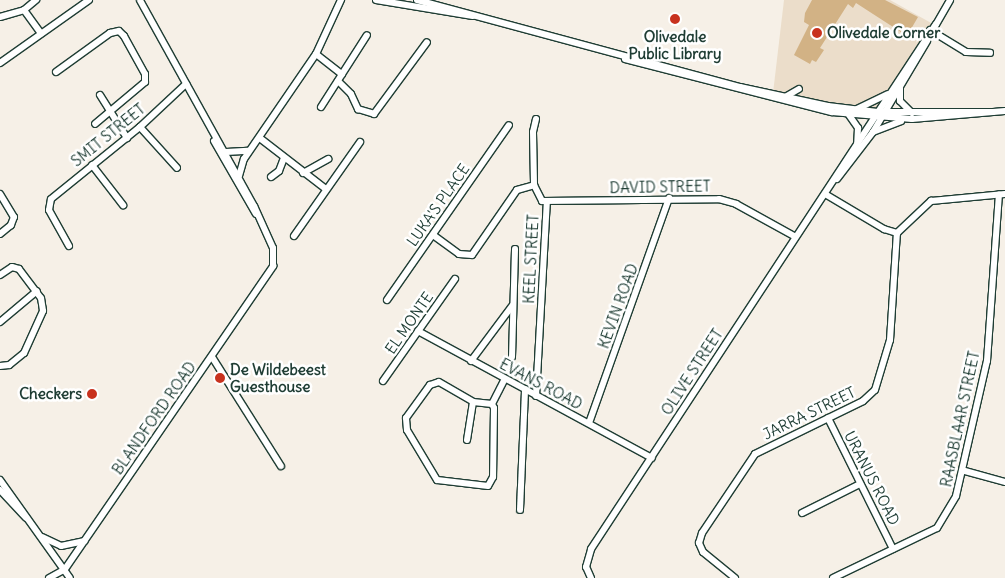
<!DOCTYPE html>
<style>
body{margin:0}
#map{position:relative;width:1005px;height:578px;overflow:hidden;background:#f6f0e7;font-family:Delius,sans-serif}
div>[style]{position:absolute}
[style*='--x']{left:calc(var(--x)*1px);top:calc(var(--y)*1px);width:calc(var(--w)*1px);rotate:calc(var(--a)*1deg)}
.built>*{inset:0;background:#ebddca}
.building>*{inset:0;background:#d2b285}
.roads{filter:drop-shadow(1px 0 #1f3d34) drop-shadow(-1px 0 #1f3d34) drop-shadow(0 1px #1f3d34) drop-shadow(0 -1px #1f3d34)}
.minor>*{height:6px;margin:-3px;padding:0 3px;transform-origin:3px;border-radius:3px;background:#fff}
.dots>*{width:14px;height:14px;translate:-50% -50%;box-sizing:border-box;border:2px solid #fff;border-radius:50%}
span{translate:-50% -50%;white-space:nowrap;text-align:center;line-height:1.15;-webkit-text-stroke:5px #fff;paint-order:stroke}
.poi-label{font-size:15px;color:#1f3d34;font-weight:700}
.left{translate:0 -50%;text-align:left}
.right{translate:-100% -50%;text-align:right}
.street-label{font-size:15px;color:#1f3d34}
</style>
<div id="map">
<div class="built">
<i style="clip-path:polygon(784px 0,890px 0,933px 24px,879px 115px,773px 93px)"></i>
</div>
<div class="building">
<i style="clip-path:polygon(812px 0,885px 0,918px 17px,907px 36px,856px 3px,853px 8px,848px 4px,820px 48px,824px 50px,816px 62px,812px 60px,810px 64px,794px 55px,809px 25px,804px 22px,805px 13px)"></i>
</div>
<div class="roads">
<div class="minor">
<i style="--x:376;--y:0;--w:98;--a:9.4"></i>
<i style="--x:417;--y:0;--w:335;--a:15.1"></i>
<i style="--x:740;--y:87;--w:90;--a:12.2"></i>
<i style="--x:828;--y:106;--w:50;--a:6.8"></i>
<i style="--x:878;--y:112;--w:115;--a:0"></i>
<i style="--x:24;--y:10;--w:29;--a:54"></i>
<i style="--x:0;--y:17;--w:25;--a:-16"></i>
<i style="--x:24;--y:10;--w:16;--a:-40"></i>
<i style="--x:934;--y:28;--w:32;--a:-60"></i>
<i style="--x:930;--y:30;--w:42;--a:31.4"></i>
<i style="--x:966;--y:52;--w:24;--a:2"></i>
<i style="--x:316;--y:54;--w:33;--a:38"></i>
<i style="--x:625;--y:59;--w:214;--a:14.4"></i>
<i style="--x:832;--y:112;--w:80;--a:5"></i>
<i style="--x:912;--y:119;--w:93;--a:-4.9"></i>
<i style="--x:0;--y:63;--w:109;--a:-35.3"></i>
<i style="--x:56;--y:72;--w:67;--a:-35.8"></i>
<i style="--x:110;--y:33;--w:9;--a:-13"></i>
<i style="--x:119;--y:31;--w:7;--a:45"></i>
<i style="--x:124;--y:36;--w:43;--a:61.1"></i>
<i style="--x:145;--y:74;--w:8;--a:90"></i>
<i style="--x:145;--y:82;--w:65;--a:140"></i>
<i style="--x:338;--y:81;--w:18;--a:45"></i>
<i style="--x:351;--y:94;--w:17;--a:65"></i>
<i style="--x:358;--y:109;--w:17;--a:17"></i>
<i style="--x:374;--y:114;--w:89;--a:-53.6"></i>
<i style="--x:900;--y:88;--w:13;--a:90"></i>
<i style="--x:900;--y:101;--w:17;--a:45"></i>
<i style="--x:100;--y:95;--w:51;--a:57.9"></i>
<i style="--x:785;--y:97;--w:16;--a:-30"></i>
<i style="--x:321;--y:107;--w:85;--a:-57.4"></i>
<i style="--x:857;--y:109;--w:34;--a:-26"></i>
<i style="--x:849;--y:115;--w:16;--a:55"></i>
<i style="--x:858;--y:128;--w:17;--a:93"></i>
<i style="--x:536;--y:119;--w:13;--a:103"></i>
<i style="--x:533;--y:132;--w:53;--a:88.9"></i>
<i style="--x:534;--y:185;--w:18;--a:63"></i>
<i style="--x:542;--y:201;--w:177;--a:-0.6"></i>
<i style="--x:719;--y:199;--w:18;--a:16"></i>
<i style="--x:736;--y:204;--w:66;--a:28.9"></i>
<i style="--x:140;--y:127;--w:55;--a:47.9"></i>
<i style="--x:873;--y:132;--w:30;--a:-21"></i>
<i style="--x:261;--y:139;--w:82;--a:37.6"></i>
<i style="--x:214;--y:141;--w:84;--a:60.1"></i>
<i style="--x:226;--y:152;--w:22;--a:-3"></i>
<i style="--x:92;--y:165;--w:51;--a:52.2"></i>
<i style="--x:303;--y:173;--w:29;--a:-29"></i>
<i style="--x:239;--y:176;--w:18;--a:-74"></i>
<i style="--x:244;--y:159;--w:127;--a:-55.6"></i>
<i style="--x:316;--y:54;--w:60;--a:-65.2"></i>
<i style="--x:271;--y:177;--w:10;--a:-37"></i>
<i style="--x:279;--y:171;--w:14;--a:-69"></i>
<i style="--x:837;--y:179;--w:59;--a:-52.5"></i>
<i style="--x:873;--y:132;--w:106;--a:-59.3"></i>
<i style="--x:0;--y:194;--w:27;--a:59"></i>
<i style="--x:14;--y:217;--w:9;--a:111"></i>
<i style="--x:11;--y:225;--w:14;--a:141"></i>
<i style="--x:825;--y:194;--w:69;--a:30.7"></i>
<i style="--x:884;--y:229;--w:14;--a:17"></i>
<i style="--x:897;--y:233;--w:47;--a:-43.3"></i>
<i style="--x:931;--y:201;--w:74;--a:-5.4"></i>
<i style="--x:433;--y:235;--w:32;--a:36"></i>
<i style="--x:459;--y:254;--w:13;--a:4"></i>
<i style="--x:472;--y:255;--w:79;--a:-55.3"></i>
<i style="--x:517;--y:190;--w:18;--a:-16"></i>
<i style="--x:294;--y:236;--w:115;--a:-54.9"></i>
<i style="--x:69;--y:246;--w:41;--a:-119.1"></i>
<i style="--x:49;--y:210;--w:11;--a:-80"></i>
<i style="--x:51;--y:199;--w:114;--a:-39"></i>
<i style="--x:140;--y:127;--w:63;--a:-43.1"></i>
<i style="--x:0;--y:275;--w:14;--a:-34"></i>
<i style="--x:12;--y:267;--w:7;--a:16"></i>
<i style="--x:19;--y:269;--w:36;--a:53"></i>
<i style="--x:41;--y:298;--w:13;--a:81"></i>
<i style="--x:43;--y:311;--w:46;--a:114.3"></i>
<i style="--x:24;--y:353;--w:19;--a:141"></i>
<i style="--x:9;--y:365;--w:9;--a:174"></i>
<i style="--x:387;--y:300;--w:213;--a:-55.1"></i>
<i style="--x:0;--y:322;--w:48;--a:-40"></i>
<i style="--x:418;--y:331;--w:266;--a:28.5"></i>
<i style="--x:212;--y:357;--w:129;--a:57.7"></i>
<i style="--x:512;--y:357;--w:108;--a:-88.4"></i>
<i style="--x:471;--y:361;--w:69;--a:-53.3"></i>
<i style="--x:383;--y:381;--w:125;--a:-54.8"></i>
<i style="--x:439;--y:382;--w:39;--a:30"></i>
<i style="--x:473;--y:402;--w:19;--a:6"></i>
<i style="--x:492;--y:404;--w:4;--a:63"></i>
<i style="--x:494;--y:408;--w:69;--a:90.8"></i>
<i style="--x:493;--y:477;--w:10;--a:119"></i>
<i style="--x:488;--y:486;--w:51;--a:-173.3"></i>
<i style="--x:437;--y:480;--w:58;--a:-121"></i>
<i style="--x:407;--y:430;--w:12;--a:-95"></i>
<i style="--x:406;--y:418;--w:41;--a:-54"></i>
<i style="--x:430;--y:385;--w:9;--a:-18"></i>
<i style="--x:536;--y:396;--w:194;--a:-86.8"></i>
<i style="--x:492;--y:404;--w:28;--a:-63"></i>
<i style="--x:828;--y:418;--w:146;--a:63.6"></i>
<i style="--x:589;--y:423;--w:239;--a:-70.4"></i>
<i style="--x:467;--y:440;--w:38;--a:-81"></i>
<i style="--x:965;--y:471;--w:41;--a:15.4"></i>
<i style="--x:0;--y:480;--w:120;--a:54.5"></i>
<i style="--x:0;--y:490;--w:38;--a:47"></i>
<i style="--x:520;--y:510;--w:121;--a:-87.6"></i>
<i style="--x:802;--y:513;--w:65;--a:-26.6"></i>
<i style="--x:42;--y:537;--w:21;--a:25"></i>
<i style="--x:61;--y:546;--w:24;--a:-12"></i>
<i style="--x:49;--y:578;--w:18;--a:-29"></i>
<i style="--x:65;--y:569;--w:368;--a:-55.5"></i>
<i style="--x:273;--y:266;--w:18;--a:-90"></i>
<i style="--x:273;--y:248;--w:46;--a:-114.3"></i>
<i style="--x:254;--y:206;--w:235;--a:-119"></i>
<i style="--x:591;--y:578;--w:12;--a:-114"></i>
<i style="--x:586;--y:567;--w:19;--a:-74"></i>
<i style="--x:591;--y:549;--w:628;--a:-56.69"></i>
<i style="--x:735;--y:578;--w:41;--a:-140.9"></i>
<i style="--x:703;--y:552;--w:10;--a:-114"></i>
<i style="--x:699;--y:543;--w:10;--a:-73"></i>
<i style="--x:702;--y:533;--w:95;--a:-56.1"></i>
<i style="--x:755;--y:454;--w:120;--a:-26.1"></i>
<i style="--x:863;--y:401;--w:16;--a:-43"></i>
<i style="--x:875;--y:390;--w:52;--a:-73.3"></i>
<i style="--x:890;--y:340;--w:107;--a:-86.3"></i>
<i style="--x:833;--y:578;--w:115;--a:-25.7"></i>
<i style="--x:937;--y:528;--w:37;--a:-59"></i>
<i style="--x:956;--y:496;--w:139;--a:-77.1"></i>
<i style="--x:987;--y:361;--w:167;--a:-85.9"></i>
</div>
</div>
<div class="dots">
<i style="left:675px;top:19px;background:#c8321e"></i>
<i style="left:817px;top:33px;background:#c8321e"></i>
<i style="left:220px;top:378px;background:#c8321e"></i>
<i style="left:92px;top:394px;background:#c8321e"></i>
</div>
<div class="poi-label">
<span class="left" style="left:827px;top:33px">Olivedale Corner</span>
<span style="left:675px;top:45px">Olivedale<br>Public Library</span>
<span class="left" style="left:230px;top:378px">De Wildebeest<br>Guesthouse</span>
<span class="right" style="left:82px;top:394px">Checkers</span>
</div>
<div class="street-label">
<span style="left:108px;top:135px;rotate:-39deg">SMIT STREET</span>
<span style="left:660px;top:187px;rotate:-1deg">DAVID STREET</span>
<span style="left:438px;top:205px;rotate:-55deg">LUKA'S PLACE</span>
<span style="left:531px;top:259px;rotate:-87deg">KEEL STREET</span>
<span style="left:618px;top:306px;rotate:-70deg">KEVIN ROAD</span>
<span style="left:409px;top:323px;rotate:-55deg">EL MONTE</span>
<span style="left:692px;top:372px;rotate:-57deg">OLIVE STREET</span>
<span style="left:541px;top:384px;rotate:28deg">EVANS ROAD</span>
<span style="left:809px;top:413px;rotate:-26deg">JARRA STREET</span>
<span style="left:154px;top:418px;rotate:-55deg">BLANDFORD ROAD</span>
<span style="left:960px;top:419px;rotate:-78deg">RAASBLAAR STREET</span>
<span style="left:872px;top:478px;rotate:63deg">URANUS ROAD</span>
</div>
</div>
